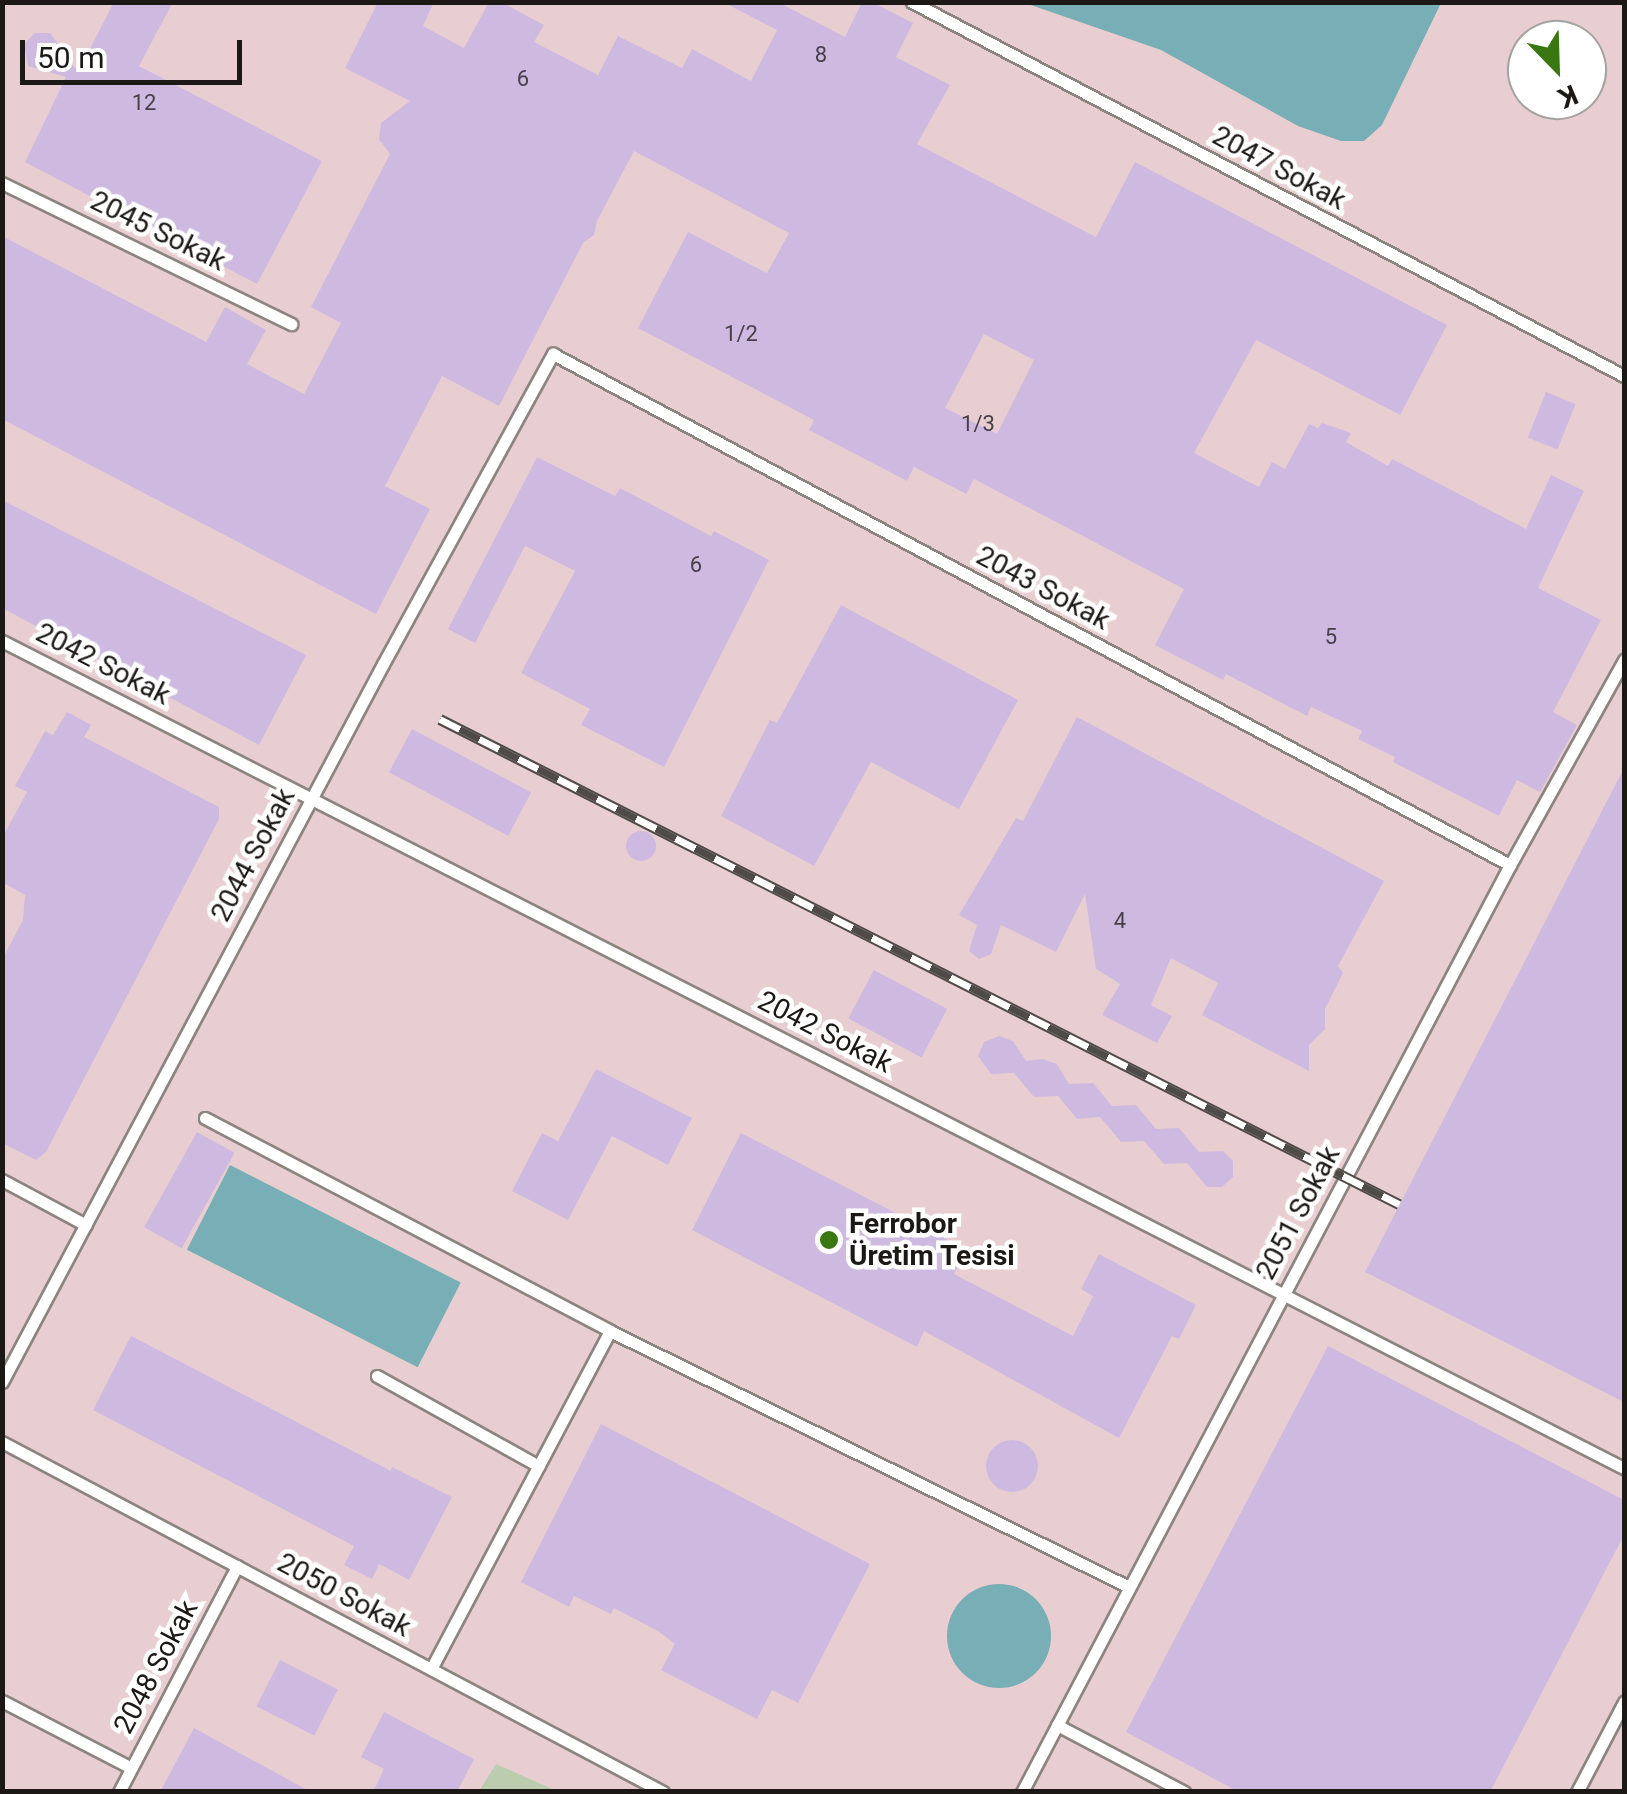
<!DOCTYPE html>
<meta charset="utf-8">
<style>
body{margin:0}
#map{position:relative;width:1627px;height:1794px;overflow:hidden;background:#e7ded8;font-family:Roboto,sans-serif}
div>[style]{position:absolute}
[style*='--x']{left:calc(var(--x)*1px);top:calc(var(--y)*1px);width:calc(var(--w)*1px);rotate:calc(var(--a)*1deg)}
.industrial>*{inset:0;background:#e9ced1}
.green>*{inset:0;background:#bccdaf}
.water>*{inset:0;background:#78aeb5;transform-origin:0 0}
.round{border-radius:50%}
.building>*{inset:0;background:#cebae1;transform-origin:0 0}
.roads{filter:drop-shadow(2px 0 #8c847e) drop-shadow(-2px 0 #8c847e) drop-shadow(0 2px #8c847e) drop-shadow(0 -2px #8c847e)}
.lane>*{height:11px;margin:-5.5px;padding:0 5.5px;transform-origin:5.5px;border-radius:5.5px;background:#fff}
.rail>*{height:11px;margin-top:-5.5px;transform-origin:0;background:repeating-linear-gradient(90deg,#fff 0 22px,#4f4b48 0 44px);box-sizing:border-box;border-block:2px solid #4f4b48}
.dots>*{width:28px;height:28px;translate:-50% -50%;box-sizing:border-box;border:5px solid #fff;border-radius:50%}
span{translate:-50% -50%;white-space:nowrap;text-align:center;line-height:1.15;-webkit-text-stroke:9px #fff;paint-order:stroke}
.number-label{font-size:22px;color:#484049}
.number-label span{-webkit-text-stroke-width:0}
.street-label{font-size:28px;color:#1b1816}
.poi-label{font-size:28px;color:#1b1816;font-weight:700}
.left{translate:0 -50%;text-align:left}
.frame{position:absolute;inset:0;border:5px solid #1b1816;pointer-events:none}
.north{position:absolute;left:1507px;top:20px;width:100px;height:100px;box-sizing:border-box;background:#fff;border:2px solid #a4a3a2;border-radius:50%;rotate:157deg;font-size:28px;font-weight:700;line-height:40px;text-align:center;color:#1b1816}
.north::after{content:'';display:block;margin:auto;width:35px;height:45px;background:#3b7710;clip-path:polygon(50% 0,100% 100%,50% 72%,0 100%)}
.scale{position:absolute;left:20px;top:40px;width:222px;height:45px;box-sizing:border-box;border:5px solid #1b1816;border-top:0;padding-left:12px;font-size:30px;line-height:35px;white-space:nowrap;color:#1b1816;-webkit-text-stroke:8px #fff;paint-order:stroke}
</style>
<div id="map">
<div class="industrial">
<i style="clip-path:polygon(evenodd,3px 3px,1624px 3px,1624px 1791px,3px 1791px,3px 3px,1527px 40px,1587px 40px,1587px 100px,1527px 100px,1527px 40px)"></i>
</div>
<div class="green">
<i style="clip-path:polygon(496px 1764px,557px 1791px,479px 1791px)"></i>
</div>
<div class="water">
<i style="clip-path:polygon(1025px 3px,1441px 3px,1382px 125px,1364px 141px,1341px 141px,1298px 126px,1161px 50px)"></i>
<i style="left:230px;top:1165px;width:259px;height:95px;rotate:27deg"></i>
<i class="round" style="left:947px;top:1584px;width:104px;height:104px"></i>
</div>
<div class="building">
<i style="clip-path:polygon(114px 2px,173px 2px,139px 66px,322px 161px,257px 284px,25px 162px,66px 77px,28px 66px,24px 44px,35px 33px,50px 33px,78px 72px)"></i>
<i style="clip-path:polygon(evenodd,378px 2px,434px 2px,423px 26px,464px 48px,489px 2px,501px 2px,544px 25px,534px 42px,598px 75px,618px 36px,682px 68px,692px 49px,751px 81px,777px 30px,723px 2px,778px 2px,845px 37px,862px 2px,872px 2px,913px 23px,896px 57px,950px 85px,917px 144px,1096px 237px,1135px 162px,1447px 325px,1400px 415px,1256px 340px,1194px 453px,1259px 487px,1272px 462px,1285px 469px,1309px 424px,1318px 428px,1322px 423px,1351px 433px,1346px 442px,1388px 466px,1392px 459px,1526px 529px,1551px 475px,1584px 491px,1538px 588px,1601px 620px,1553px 712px,1577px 725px,1540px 792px,1517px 780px,1499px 816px,1393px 762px,1395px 757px,1358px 739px,1362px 731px,1311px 707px,1307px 716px,1226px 674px,1223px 680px,1155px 645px,1184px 589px,974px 479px,966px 494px,914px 467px,907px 481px,809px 430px,814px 420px,638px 328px,688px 232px,767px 273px,789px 233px,634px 151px,597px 221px,594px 235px,583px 243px,499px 406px,442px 376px,385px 486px,430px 509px,376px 614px,2px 419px,2px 236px,206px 342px,225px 307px,266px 330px,247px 364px,304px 394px,341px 323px,311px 307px,390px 154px,379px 139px,381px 123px,410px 101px,345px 68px,378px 2px,984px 334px,1034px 360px,997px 434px,945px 408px,984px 334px)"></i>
<i style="left:1546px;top:392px;width:32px;height:49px;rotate:22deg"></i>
<i style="clip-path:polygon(537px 457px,615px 496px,620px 488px,711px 536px,714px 531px,769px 560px,664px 767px,581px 725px,590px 709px,521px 673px,575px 571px,525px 546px,475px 643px,448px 629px)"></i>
<i style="clip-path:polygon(2px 500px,306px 655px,259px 745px,2px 608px)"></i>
<i style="clip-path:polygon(841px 605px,1018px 700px,959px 809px,871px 762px,814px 866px,721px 816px,770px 720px,777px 723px)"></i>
<i style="clip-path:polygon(67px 712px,91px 725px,84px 737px,219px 807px,219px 819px,46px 1152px,36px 1160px,2px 1143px,2px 960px,23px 920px,25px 895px,2px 882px,2px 838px,27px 792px,15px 786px,45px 731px,53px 735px)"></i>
<i style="clip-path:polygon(1077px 717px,1384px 881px,1338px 966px,1343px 973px,1325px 1009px,1325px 1029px,1309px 1045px,1309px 1071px,1202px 1015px,1218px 983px,1171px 958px,1151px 1005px,1172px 1016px,1157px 1043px,1102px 1015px,1120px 984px,1096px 969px,1085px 894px,1056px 952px,1001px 925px,991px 954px,979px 959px,969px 951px,977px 925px,959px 915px,1016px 818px,1023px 821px)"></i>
<i style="left:412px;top:729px;width:135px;height:49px;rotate:28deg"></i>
<i style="clip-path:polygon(1624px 768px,1624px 1402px,1365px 1272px)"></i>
<i class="round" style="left:626px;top:831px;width:30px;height:30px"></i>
<i style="left:874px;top:970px;width:83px;height:55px;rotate:28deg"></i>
<i style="clip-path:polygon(999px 1036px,1013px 1041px,1026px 1061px,1042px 1059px,1057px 1064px,1069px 1084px,1093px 1083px,1112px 1106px,1136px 1105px,1156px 1129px,1179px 1128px,1199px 1152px,1223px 1151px,1233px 1161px,1233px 1177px,1222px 1187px,1207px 1187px,1187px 1163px,1164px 1164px,1144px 1141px,1121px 1142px,1100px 1117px,1077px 1119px,1058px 1096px,1034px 1097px,1014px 1073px,991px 1074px,978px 1056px,984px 1042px)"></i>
<i style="clip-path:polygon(596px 1069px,692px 1118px,668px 1165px,612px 1136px,568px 1220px,512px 1191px,542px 1133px,558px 1141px)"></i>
<i style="left:197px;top:1132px;width:43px;height:109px;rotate:29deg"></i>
<i style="clip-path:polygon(741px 1133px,967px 1250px,954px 1274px,1073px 1336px,1093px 1296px,1081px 1289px,1099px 1254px,1196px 1305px,1179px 1339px,1172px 1336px,1119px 1438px,924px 1331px,917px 1347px,692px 1230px)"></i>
<i style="clip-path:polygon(131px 1336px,391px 1471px,392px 1467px,452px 1497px,409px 1580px,379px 1564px,372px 1579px,344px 1565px,354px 1546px,93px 1410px)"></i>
<i style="clip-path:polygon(1328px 1346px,1624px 1500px,1624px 1535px,1490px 1792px,1239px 1792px,1126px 1732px)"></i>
<i style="clip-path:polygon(601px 1424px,870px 1564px,798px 1703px,772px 1690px,757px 1719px,661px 1670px,675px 1644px,658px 1631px,614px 1608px,611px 1614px,574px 1596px,569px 1607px,521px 1582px)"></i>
<i class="round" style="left:986px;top:1440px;width:52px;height:52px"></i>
<i style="left:280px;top:1660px;width:65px;height:52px;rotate:27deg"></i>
<i style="clip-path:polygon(384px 1712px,474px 1759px,457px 1792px,373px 1792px,384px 1769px,361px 1757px)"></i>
<i style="clip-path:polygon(194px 1728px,311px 1792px,160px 1792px)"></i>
</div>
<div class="roads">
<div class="lane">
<i style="--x:912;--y:2;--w:804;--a:27.71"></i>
<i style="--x:2;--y:183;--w:322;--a:26"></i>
<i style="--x:2;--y:641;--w:1821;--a:27.02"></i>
<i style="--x:205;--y:1118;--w:458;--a:27.7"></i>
<i style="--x:610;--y:1331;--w:579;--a:26.26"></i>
<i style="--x:2;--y:1180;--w:95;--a:28.2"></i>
<i style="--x:377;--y:1376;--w:185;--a:29.1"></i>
<i style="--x:2;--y:1382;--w:813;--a:-62.05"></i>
<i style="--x:383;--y:664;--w:354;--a:-61.3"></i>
<i style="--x:553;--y:354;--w:1085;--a:28.1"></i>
<i style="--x:2;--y:1442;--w:748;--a:27.9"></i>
<i style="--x:431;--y:1669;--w:382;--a:-62.1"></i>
<i style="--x:2;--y:1701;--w:145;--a:27.4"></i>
<i style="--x:1057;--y:1725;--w:144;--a:27.8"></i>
<i style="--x:119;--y:1792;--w:255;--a:-62.4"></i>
<i style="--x:1022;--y:1792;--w:1048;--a:-62.24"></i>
<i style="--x:1510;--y:865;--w:235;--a:-60.9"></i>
<i style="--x:1577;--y:1792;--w:102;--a:-62.4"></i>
</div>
</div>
<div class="rail">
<i style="--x:440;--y:719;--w:1075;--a:26.83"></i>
</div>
<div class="dots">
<i style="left:829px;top:1240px;background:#3b7710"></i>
</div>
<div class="number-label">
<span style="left:821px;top:55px">8</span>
<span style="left:523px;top:79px">6</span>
<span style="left:144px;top:103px">12</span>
<span style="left:741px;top:334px">1/2</span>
<span style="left:978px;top:424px">1/3</span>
<span style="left:696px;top:565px">6</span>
<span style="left:1331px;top:637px">5</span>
<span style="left:1120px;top:921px">4</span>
</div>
<div class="street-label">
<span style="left:1279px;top:168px;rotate:28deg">2047 Sokak</span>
<span style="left:158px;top:231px;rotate:26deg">2045 Sokak</span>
<span style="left:1043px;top:588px;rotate:28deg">2043 Sokak</span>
<span style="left:103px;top:664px;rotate:27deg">2042 Sokak</span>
<span style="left:253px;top:855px;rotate:-62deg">2044 Sokak</span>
<span style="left:825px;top:1032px;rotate:27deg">2042 Sokak</span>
<span style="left:1298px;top:1213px;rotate:-62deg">2051 Sokak</span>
<span style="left:344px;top:1595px;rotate:28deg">2050 Sokak</span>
<span style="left:156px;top:1667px;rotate:-62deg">2048 Sokak</span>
</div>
<div class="poi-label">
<span class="left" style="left:849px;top:1240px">Ferrobor<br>Üretim Tesisi</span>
</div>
<div class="frame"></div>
<div class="north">K</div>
<div class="scale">50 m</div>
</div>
